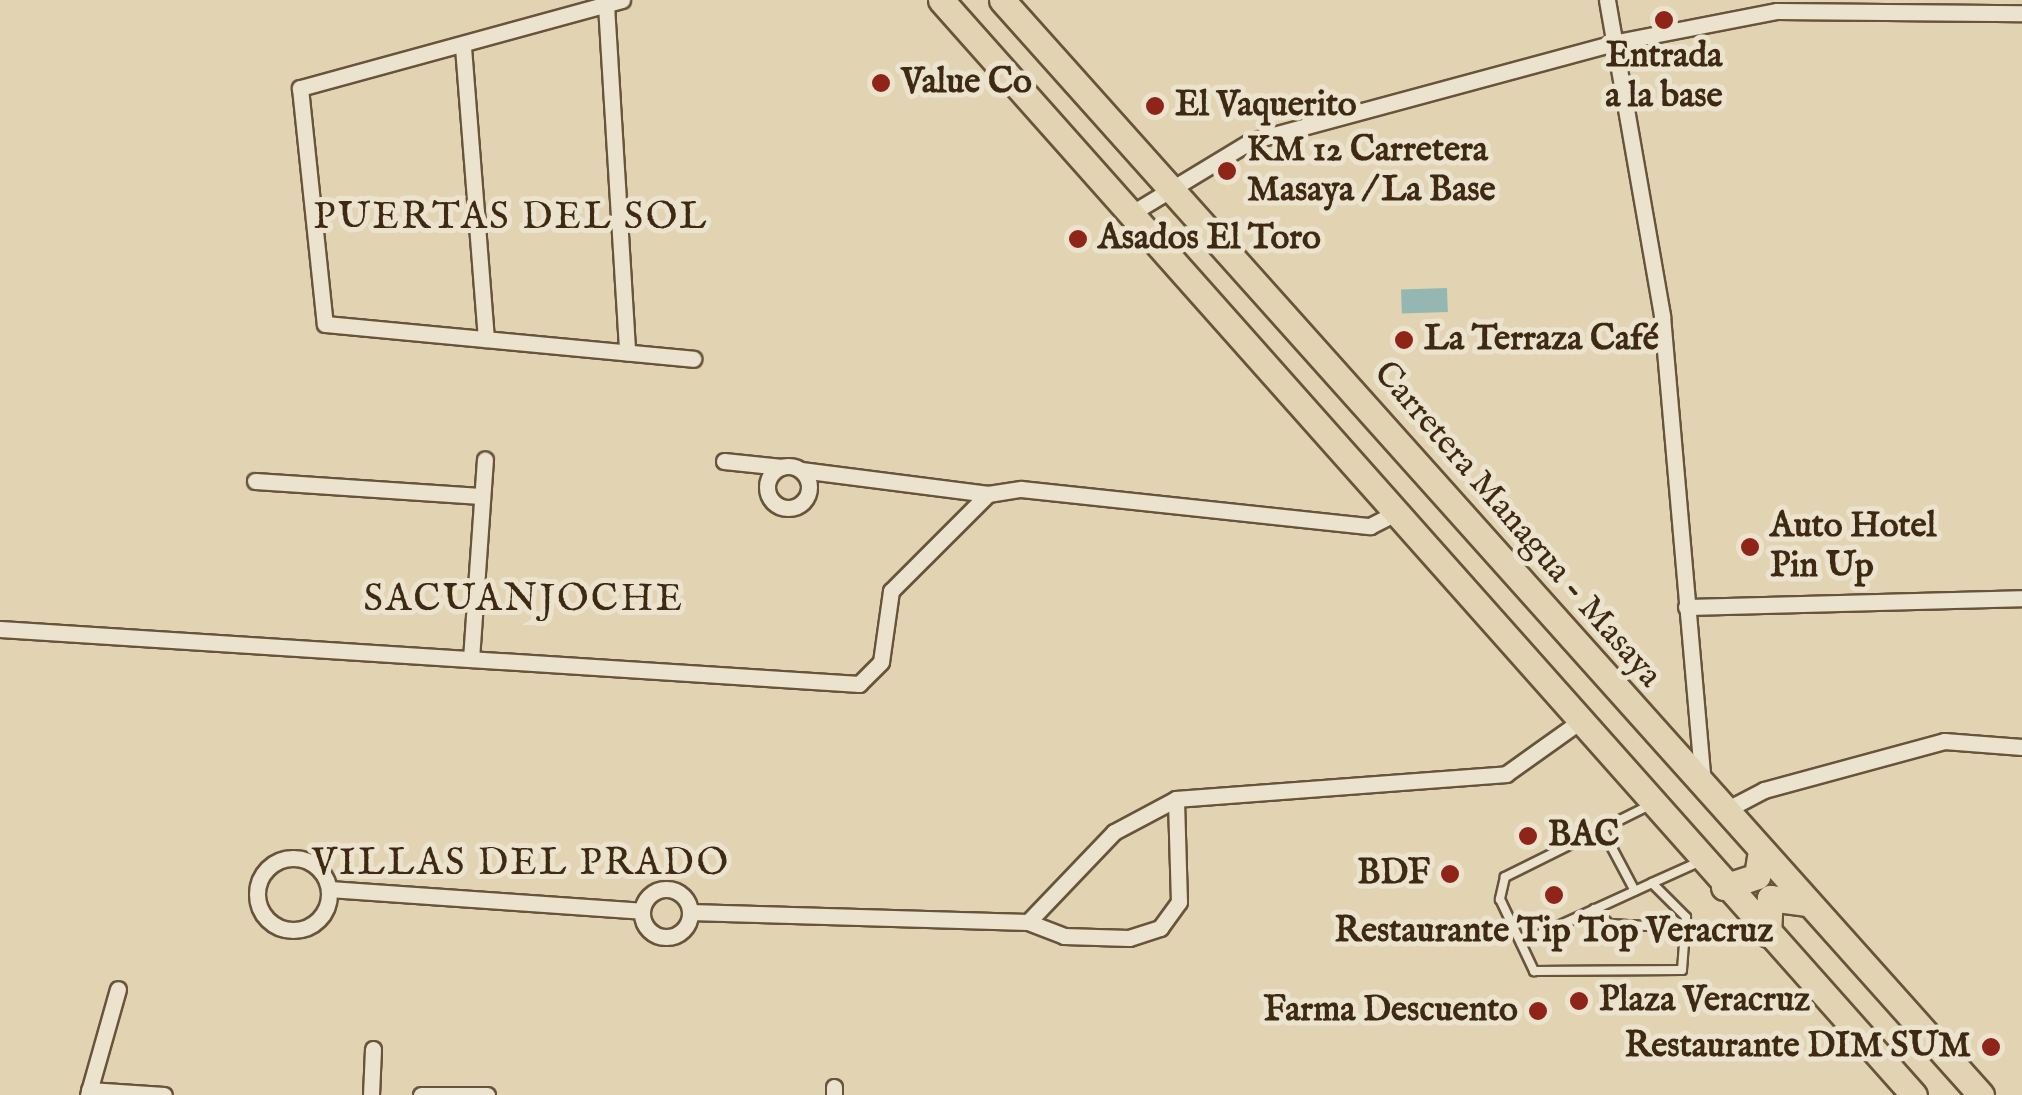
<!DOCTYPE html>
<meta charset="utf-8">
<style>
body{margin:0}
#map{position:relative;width:2022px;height:1095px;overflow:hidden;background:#e2d4b3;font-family:"IM FELL English",serif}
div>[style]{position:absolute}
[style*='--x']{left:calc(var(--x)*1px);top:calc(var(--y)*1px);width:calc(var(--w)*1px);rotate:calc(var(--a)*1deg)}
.water>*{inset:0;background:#95b7b2;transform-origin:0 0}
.roads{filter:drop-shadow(2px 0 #67543a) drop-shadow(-2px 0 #67543a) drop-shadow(0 2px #67543a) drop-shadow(0 -2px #67543a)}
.service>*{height:8px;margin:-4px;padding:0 4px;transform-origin:4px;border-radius:4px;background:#ece3ce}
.minor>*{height:15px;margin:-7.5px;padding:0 7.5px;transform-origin:7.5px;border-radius:7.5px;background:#ece3ce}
.minor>.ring{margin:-7.5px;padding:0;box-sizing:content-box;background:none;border:15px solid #ece3ce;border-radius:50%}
.trunk>*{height:25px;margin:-12.5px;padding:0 12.5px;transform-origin:12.5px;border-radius:12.5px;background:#e2d4b3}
.dots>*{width:28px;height:28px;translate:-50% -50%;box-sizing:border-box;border:5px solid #ece3ce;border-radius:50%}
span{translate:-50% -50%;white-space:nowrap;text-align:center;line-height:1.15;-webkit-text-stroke:10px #ece3ce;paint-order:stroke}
.poi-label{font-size:35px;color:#3e2a12;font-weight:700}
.left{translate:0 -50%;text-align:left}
.right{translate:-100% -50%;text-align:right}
.street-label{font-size:35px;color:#3e2a12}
.neighbourhood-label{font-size:38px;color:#3e2a12;letter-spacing:2.5px}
</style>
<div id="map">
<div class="water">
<i style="left:1447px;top:288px;width:24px;height:46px;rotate:88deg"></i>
</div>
<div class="roads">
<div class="service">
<i style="--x:1648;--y:806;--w:160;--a:153.6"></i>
<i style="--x:1505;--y:877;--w:23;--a:103"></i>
<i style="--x:1500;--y:899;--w:80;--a:64.7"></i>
<i style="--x:1534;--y:971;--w:148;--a:-0.4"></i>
<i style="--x:1682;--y:970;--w:53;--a:-85.7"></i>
<i style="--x:1686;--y:917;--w:48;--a:-135"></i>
<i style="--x:1652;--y:883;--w:51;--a:-24.1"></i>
<i style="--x:1602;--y:829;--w:70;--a:62"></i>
<i style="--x:1594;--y:909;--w:21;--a:45"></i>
<i style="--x:1609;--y:924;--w:77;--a:3"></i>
<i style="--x:1521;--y:943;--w:144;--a:-24.6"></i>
</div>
<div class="minor">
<i style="--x:622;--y:0;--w:334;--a:164.7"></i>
<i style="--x:300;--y:88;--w:237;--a:84"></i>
<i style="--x:325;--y:324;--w:370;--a:5.4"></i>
<i style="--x:1607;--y:0;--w:321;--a:80.1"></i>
<i style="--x:1662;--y:316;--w:470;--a:85"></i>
<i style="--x:606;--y:5;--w:348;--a:86.5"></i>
<i style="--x:463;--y:47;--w:293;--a:85.5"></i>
<i style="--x:1132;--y:213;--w:139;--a:-31.2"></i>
<i style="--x:1251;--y:141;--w:379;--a:-15.1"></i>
<i style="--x:1617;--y:42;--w:163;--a:-11"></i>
<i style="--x:1777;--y:11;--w:245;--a:0.5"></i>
<i style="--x:724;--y:461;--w:58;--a:5.9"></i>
<i class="ring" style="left:767px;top:466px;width:27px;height:27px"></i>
<i style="--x:801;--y:470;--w:189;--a:7.3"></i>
<i style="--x:255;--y:481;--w:226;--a:3.8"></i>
<i style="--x:1686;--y:607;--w:336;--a:-1.5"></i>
<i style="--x:0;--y:629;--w:861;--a:3.66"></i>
<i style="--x:859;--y:684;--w:31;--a:-45"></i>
<i style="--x:881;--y:662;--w:72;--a:-82"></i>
<i style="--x:891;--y:591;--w:137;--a:-45"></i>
<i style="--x:988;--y:494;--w:33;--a:-9"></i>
<i style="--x:1021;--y:489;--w:351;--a:6.1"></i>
<i style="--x:1370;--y:526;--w:27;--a:-27"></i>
<i style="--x:471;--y:659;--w:200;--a:-86"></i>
<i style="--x:1724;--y:811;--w:45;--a:-27.7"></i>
<i style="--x:1764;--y:790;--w:187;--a:-15.2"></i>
<i style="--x:1944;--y:741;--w:78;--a:4.4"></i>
<i class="ring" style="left:257px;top:858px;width:57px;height:57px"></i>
<i class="ring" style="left:642px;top:889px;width:33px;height:33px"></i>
<i style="--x:329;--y:889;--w:313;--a:4"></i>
<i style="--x:690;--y:912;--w:338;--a:1.7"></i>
<i style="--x:1028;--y:922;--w:39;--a:21"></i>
<i style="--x:1064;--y:936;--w:65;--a:1.8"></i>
<i style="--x:1129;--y:938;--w:33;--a:-18"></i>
<i style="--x:1160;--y:928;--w:32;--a:-54"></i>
<i style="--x:1179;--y:902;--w:103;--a:-91.7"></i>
<i style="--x:1028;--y:922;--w:124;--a:-46.3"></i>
<i style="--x:1114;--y:832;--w:70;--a:-28"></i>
<i style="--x:1176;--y:799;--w:331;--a:-4.3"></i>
<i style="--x:1506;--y:774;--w:90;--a:-35.5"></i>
<i style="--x:89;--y:1090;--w:75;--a:3.8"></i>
<i style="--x:88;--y:1095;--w:110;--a:-74.2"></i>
<i style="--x:371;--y:1095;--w:46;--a:-87.5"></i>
<i style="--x:421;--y:1095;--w:66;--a:0"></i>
<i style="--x:834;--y:1095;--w:8;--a:-90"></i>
</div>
<div class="trunk">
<i style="--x:941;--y:0;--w:1465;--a:48.38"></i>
<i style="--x:1002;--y:0;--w:1469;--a:48.2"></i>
<i style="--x:1724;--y:887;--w:35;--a:-18"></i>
<i style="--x:1757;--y:876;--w:26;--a:-81"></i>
<i style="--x:1768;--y:934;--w:36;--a:-87"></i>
<i style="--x:1770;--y:898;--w:34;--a:8"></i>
</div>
</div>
<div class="dots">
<i style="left:1664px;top:20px;background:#8f2418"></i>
<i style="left:881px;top:83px;background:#8f2418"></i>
<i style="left:1155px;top:106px;background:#8f2418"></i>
<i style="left:1227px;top:171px;background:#8f2418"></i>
<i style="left:1078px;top:239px;background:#8f2418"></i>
<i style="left:1404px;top:340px;background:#8f2418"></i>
<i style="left:1750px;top:547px;background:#8f2418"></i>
<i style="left:1528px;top:836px;background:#8f2418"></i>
<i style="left:1450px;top:874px;background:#8f2418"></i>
<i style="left:1554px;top:895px;background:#8f2418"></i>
<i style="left:1579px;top:1001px;background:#8f2418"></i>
<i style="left:1538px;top:1011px;background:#8f2418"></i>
<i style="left:1991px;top:1047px;background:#8f2418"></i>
</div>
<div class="poi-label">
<span style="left:1664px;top:77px">Entrada<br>a la base</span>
<span class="left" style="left:901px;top:83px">Value Co</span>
<span class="left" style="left:1175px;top:106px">El Vaquerito</span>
<span class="left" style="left:1247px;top:171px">KM 12 Carretera<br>Masaya / La Base</span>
<span class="left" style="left:1098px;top:239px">Asados El Toro</span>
<span class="left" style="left:1424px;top:340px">La Terraza Café</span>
<span class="left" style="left:1770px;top:547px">Auto Hotel<br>Pin Up</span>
<span class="left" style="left:1548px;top:836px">BAC</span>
<span class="right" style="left:1430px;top:874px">BDF</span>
<span style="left:1554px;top:932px">Restaurante Tip Top Veracruz</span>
<span class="left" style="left:1599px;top:1001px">Plaza Veracruz</span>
<span class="right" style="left:1518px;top:1011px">Farma Descuento</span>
<span class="right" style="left:1971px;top:1047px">Restaurante DIM SUM</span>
</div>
<div class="street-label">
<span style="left:1517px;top:525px;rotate:49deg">Carretera Managua - Masaya</span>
</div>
<div class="neighbourhood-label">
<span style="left:511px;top:219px">PUERTAS DEL SOL</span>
<span style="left:524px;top:601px">SACUANJOCHE</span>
<span style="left:521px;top:865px">VILLAS DEL PRADO</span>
</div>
</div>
